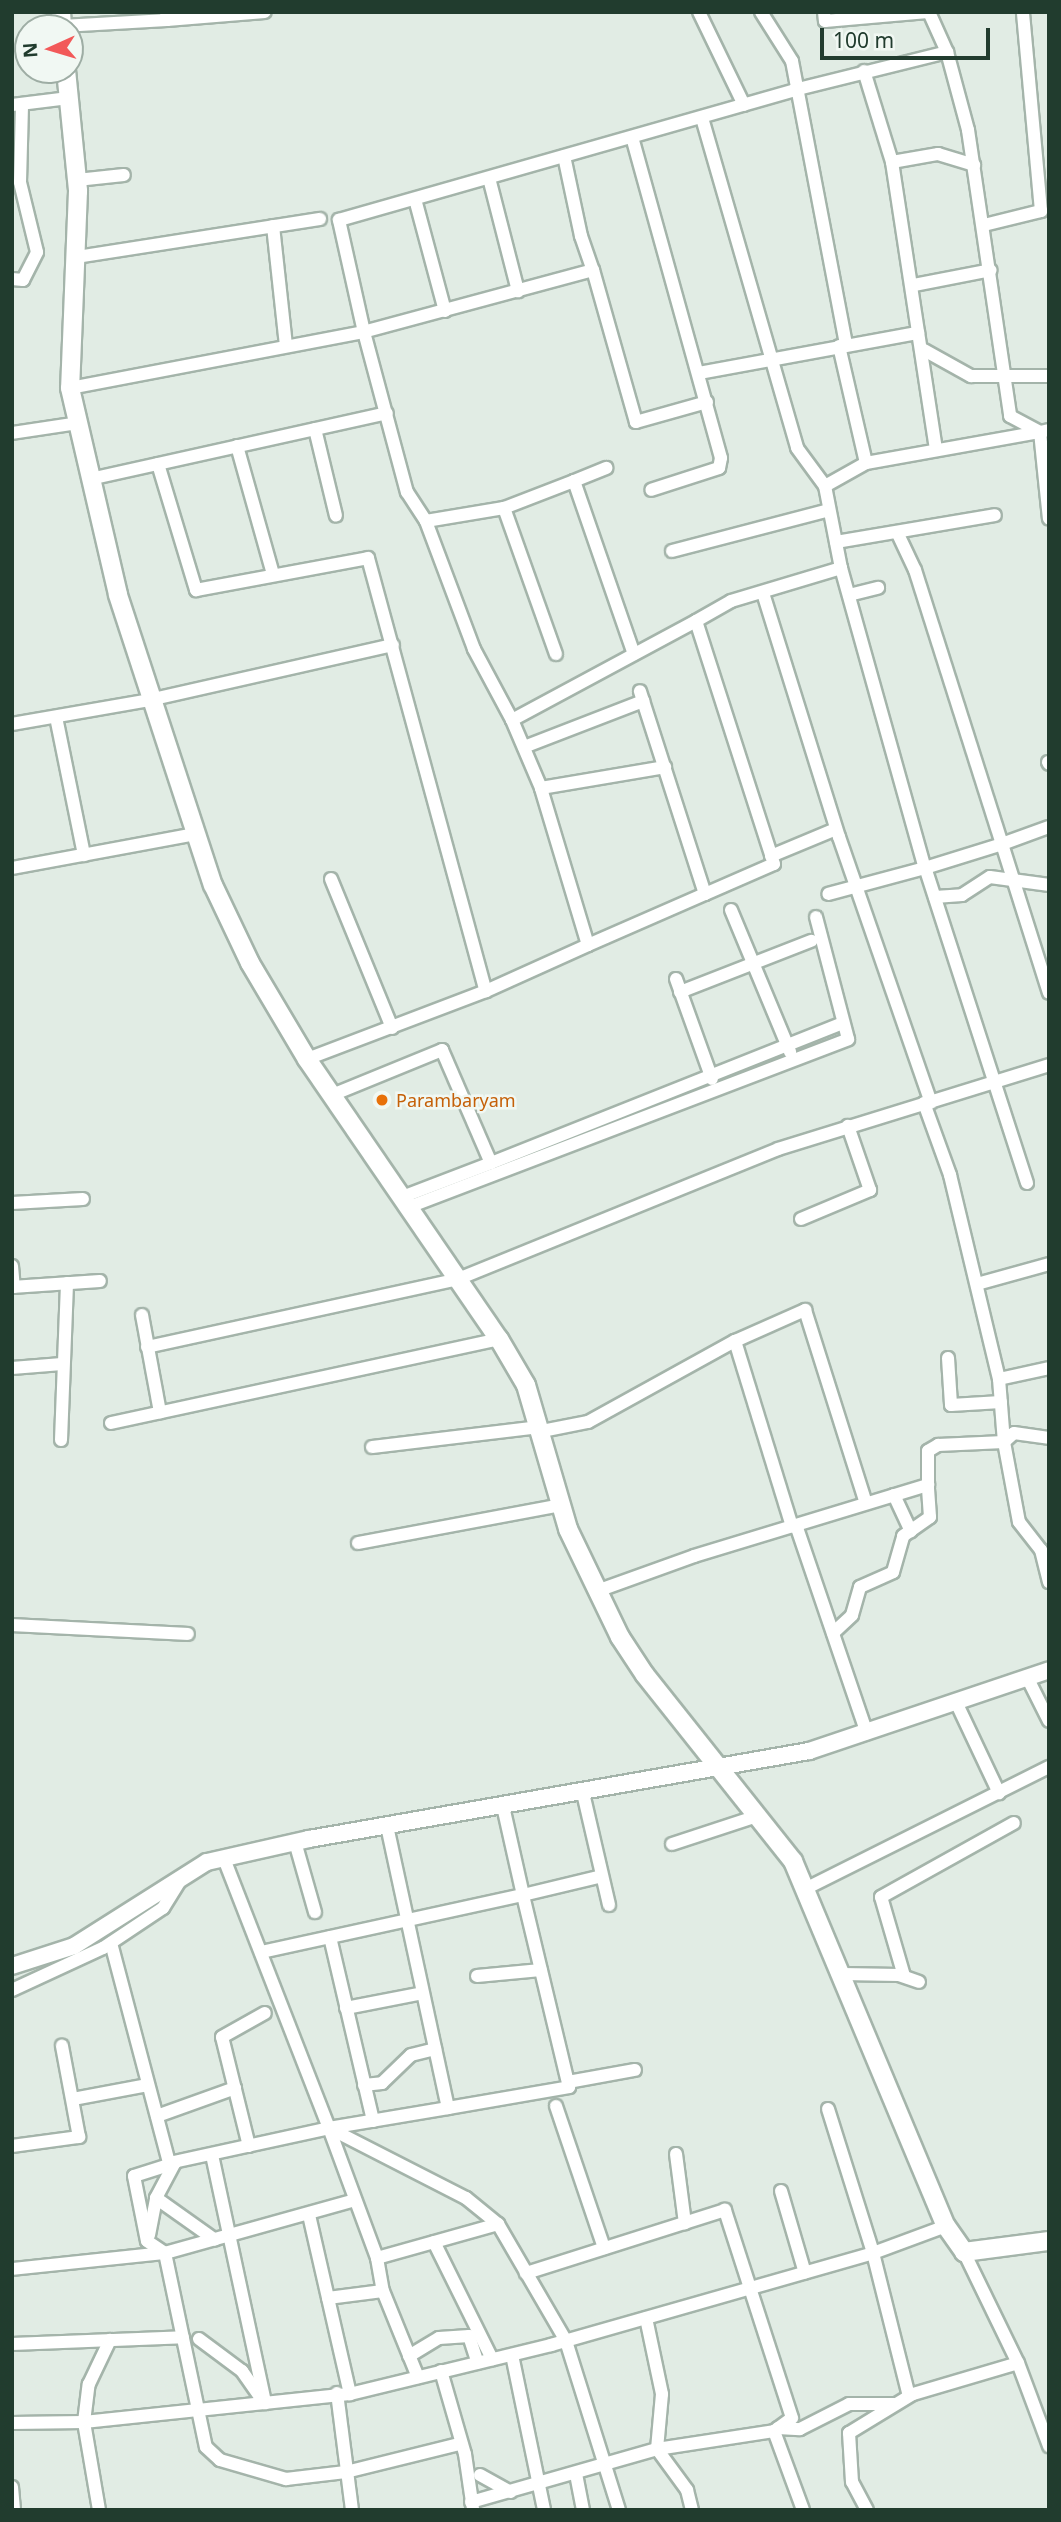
<!DOCTYPE html>
<style>
body{margin:0}
#map{position:relative;width:1061px;height:2522px;overflow:hidden;background:#e1ece4;font-family:"Noto Sans",sans-serif}
div>[style]{position:absolute}
[style*='--x']{left:calc(var(--x)*1px);top:calc(var(--y)*1px);width:calc(var(--w)*1px);rotate:calc(var(--a)*1deg)}
.roads{filter:drop-shadow(2px 0 #a4b4aa) drop-shadow(-2px 0 #a4b4aa) drop-shadow(0 2px #a4b4aa) drop-shadow(0 -2px #a4b4aa)}
.minor>*{height:12px;margin:-6px;padding:0 6px;transform-origin:6px;border-radius:6px;background:#fff}
.tertiary>*{height:16px;margin:-8px;padding:0 8px;transform-origin:8px;border-radius:8px;background:#fff}
.secondary>*{height:18px;margin:-9px;padding:0 9px;transform-origin:9px;border-radius:9px;background:#fff}
.dots>*{width:19px;height:19px;translate:-50% -50%;box-sizing:border-box;border:4px solid #f1f8f3;border-radius:50%}
span{translate:-50% -50%;white-space:nowrap;text-align:center;line-height:1.15;-webkit-text-stroke:5px #f1f8f3;paint-order:stroke}
.food-label{font-size:18px;color:#c56008}
.left{translate:0 -50%;text-align:left}
.frame{position:absolute;inset:0;border:14px solid #213c2e;pointer-events:none}
.north{position:absolute;left:14px;top:14px;width:70px;height:70px;box-sizing:border-box;background:#f1f8f3;border:2px solid #9eada4;border-radius:50%;rotate:266deg;font-size:19px;font-weight:700;line-height:28px;text-align:center;color:#213c2e}
.north::after{content:'';display:block;margin:auto;width:24px;height:32px;background:#f25959;clip-path:polygon(50% 0,100% 100%,50% 72%,0 100%)}
.scale{position:absolute;left:820px;top:28px;width:170px;height:32px;box-sizing:border-box;border:4px solid #213c2e;border-top:0;padding-left:9px;font-size:21px;line-height:24px;white-space:nowrap;color:#213c2e;-webkit-text-stroke:5px #f1f8f3;paint-order:stroke}
</style>
<div id="map">
<div class="roads">
<div class="minor">
<i style="--x:699;--y:12;--w:103;--a:64.2"></i>
<i style="--x:761;--y:12;--w:58;--a:57.7"></i>
<i style="--x:792;--y:61;--w:289;--a:79.2"></i>
<i style="--x:824;--y:12;--w:9;--a:84"></i>
<i style="--x:825;--y:21;--w:103;--a:-5"></i>
<i style="--x:929;--y:12;--w:44;--a:65.8"></i>
<i style="--x:167;--y:20;--w:98;--a:-4.7"></i>
<i style="--x:62;--y:26;--w:105;--a:-3.3"></i>
<i style="--x:167;--y:20;--w:8;--a:-97"></i>
<i style="--x:864;--y:71;--w:95;--a:72.9"></i>
<i style="--x:892;--y:162;--w:291;--a:81.3"></i>
<i style="--x:12;--y:105;--w:57;--a:-7"></i>
<i style="--x:702;--y:118;--w:343;--a:73.9"></i>
<i style="--x:797;--y:448;--w:47;--a:53.6"></i>
<i style="--x:632;--y:137;--w:333;--a:74.5"></i>
<i style="--x:721;--y:458;--w:10;--a:101"></i>
<i style="--x:719;--y:468;--w:71;--a:162.1"></i>
<i style="--x:564;--y:156;--w:82;--a:78"></i>
<i style="--x:581;--y:236;--w:36;--a:71"></i>
<i style="--x:892;--y:162;--w:47;--a:-9.9"></i>
<i style="--x:938;--y:154;--w:38;--a:17"></i>
<i style="--x:489;--y:178;--w:117;--a:75.6"></i>
<i style="--x:77;--y:180;--w:47;--a:-6.1"></i>
<i style="--x:415;--y:199;--w:116;--a:75"></i>
<i style="--x:984;--y:225;--w:59;--a:-13.8"></i>
<i style="--x:1041;--y:211;--w:200;--a:-95.2"></i>
<i style="--x:273;--y:226;--w:120;--a:83.8"></i>
<i style="--x:77;--y:257;--w:246;--a:-8.9"></i>
<i style="--x:12;--y:279;--w:11;--a:5"></i>
<i style="--x:23;--y:280;--w:31;--a:-63"></i>
<i style="--x:37;--y:252;--w:72;--a:-103.7"></i>
<i style="--x:20;--y:182;--w:78;--a:-88.5"></i>
<i style="--x:914;--y:285;--w:78;--a:-11"></i>
<i style="--x:839;--y:346;--w:120;--a:77"></i>
<i style="--x:866;--y:463;--w:47;--a:150.7"></i>
<i style="--x:825;--y:486;--w:84;--a:79"></i>
<i style="--x:924;--y:350;--w:54;--a:29"></i>
<i style="--x:971;--y:376;--w:78;--a:0"></i>
<i style="--x:699;--y:373;--w:223;--a:-10.4"></i>
<i style="--x:70;--y:388;--w:299;--a:-10.8"></i>
<i style="--x:364;--y:332;--w:166;--a:75"></i>
<i style="--x:407;--y:492;--w:35;--a:57"></i>
<i style="--x:426;--y:521;--w:79;--a:-9.5"></i>
<i style="--x:504;--y:508;--w:75;--a:-21.1"></i>
<i style="--x:574;--y:481;--w:183;--a:70.9"></i>
<i style="--x:707;--y:402;--w:74;--a:164.3"></i>
<i style="--x:636;--y:422;--w:158;--a:-105.8"></i>
<i style="--x:593;--y:270;--w:237;--a:164.9"></i>
<i style="--x:364;--y:332;--w:115;--a:-102.6"></i>
<i style="--x:339;--y:220;--w:473;--a:-15.9"></i>
<i style="--x:794;--y:90;--w:158;--a:-13.9"></i>
<i style="--x:947;--y:52;--w:81;--a:74.9"></i>
<i style="--x:968;--y:130;--w:289;--a:81.6"></i>
<i style="--x:1010;--y:416;--w:34;--a:28"></i>
<i style="--x:1040;--y:432;--w:9;--a:-13"></i>
<i style="--x:315;--y:429;--w:89;--a:76.4"></i>
<i style="--x:12;--y:433;--w:67;--a:-8.6"></i>
<i style="--x:237;--y:446;--w:133;--a:74.3"></i>
<i style="--x:866;--y:463;--w:177;--a:-10.1"></i>
<i style="--x:1040;--y:432;--w:87;--a:84.1"></i>
<i style="--x:158;--y:464;--w:132;--a:73.2"></i>
<i style="--x:196;--y:590;--w:175;--a:-10.5"></i>
<i style="--x:368;--y:558;--w:449;--a:74.8"></i>
<i style="--x:90;--y:479;--w:304;--a:-12.5"></i>
<i style="--x:574;--y:481;--w:35;--a:-22"></i>
<i style="--x:504;--y:508;--w:155;--a:70.4"></i>
<i style="--x:897;--y:532;--w:42;--a:64.7"></i>
<i style="--x:915;--y:570;--w:287;--a:72.4"></i>
<i style="--x:1002;--y:844;--w:50;--a:-19.9"></i>
<i style="--x:836;--y:542;--w:161;--a:-9.6"></i>
<i style="--x:672;--y:551;--w:162;--a:-14.6"></i>
<i style="--x:763;--y:593;--w:256;--a:72.7"></i>
<i style="--x:839;--y:837;--w:281;--a:70.9"></i>
<i style="--x:849;--y:595;--w:30;--a:-14"></i>
<i style="--x:56;--y:717;--w:141;--a:78.5"></i>
<i style="--x:512;--y:720;--w:209;--a:-28.3"></i>
<i style="--x:12;--y:724;--w:139;--a:-9.9"></i>
<i style="--x:149;--y:700;--w:250;--a:-12.7"></i>
<i style="--x:524;--y:747;--w:128;--a:-21.1"></i>
<i style="--x:1048;--y:762;--w:2;--a:63"></i>
<i style="--x:541;--y:788;--w:126;--a:-9.6"></i>
<i style="--x:771;--y:856;--w:70;--a:-22.6"></i>
<i style="--x:12;--y:868;--w:186;--a:-10.5"></i>
<i style="--x:331;--y:879;--w:161;--a:67.7"></i>
<i style="--x:705;--y:894;--w:75;--a:-23.5"></i>
<i style="--x:774;--y:864;--w:255;--a:-107.8"></i>
<i style="--x:696;--y:621;--w:40;--a:-29.7"></i>
<i style="--x:731;--y:601;--w:115;--a:-16.7"></i>
<i style="--x:841;--y:568;--w:312;--a:74.4"></i>
<i style="--x:925;--y:868;--w:100;--a:165"></i>
<i style="--x:935;--y:897;--w:27;--a:-4"></i>
<i style="--x:962;--y:895;--w:33;--a:-33"></i>
<i style="--x:990;--y:877;--w:60;--a:7.7"></i>
<i style="--x:731;--y:910;--w:154;--a:67.4"></i>
<i style="--x:588;--y:945;--w:128;--a:-23.6"></i>
<i style="--x:705;--y:894;--w:213;--a:-107.8"></i>
<i style="--x:676;--y:979;--w:106;--a:70.2"></i>
<i style="--x:680;--y:992;--w:141;--a:-21.3"></i>
<i style="--x:307;--y:1059;--w:191;--a:-20.8"></i>
<i style="--x:486;--y:991;--w:112;--a:-24.3"></i>
<i style="--x:588;--y:945;--w:164;--a:-106.7"></i>
<i style="--x:541;--y:788;--w:74;--a:-113.1"></i>
<i style="--x:512;--y:720;--w:81;--a:-118.2"></i>
<i style="--x:474;--y:649;--w:137;--a:-110.6"></i>
<i style="--x:332;--y:1095;--w:119;--a:-22.2"></i>
<i style="--x:442;--y:1050;--w:123;--a:66.6"></i>
<i style="--x:491;--y:1163;--w:376;--a:-21.7"></i>
<i style="--x:924;--y:1103;--w:77;--a:70.1"></i>
<i style="--x:950;--y:1175;--w:210;--a:76.5"></i>
<i style="--x:999;--y:1379;--w:51;--a:-12.4"></i>
<i style="--x:1027;--y:1183;--w:331;--a:-107.9"></i>
<i style="--x:925;--y:868;--w:81;--a:-17.3"></i>
<i style="--x:1002;--y:844;--w:156;--a:72.5"></i>
<i style="--x:402;--y:1197;--w:95;--a:-20.9"></i>
<i style="--x:12;--y:1203;--w:71;--a:-3.2"></i>
<i style="--x:409;--y:1207;--w:470;--a:-20.9"></i>
<i style="--x:848;--y:1039;--w:126;--a:-104.7"></i>
<i style="--x:801;--y:1219;--w:75;--a:-22.8"></i>
<i style="--x:870;--y:1190;--w:68;--a:-109"></i>
<i style="--x:12;--y:1266;--w:21;--a:85"></i>
<i style="--x:977;--y:1284;--w:75;--a:-15.5"></i>
<i style="--x:12;--y:1287;--w:88;--a:-3.9"></i>
<i style="--x:142;--y:1315;--w:99;--a:79.5"></i>
<i style="--x:735;--y:1341;--w:194;--a:72.9"></i>
<i style="--x:147;--y:1347;--w:318;--a:-12.3"></i>
<i style="--x:458;--y:1279;--w:345;--a:-22.1"></i>
<i style="--x:778;--y:1149;--w:284;--a:-17.2"></i>
<i style="--x:948;--y:1358;--w:47;--a:86.3"></i>
<i style="--x:951;--y:1405;--w:50;--a:-3.4"></i>
<i style="--x:12;--y:1368;--w:50;--a:-4.6"></i>
<i style="--x:999;--y:1379;--w:63;--a:85.5"></i>
<i style="--x:1004;--y:1442;--w:81;--a:79.4"></i>
<i style="--x:1019;--y:1522;--w:36;--a:52"></i>
<i style="--x:1041;--y:1550;--w:33;--a:76"></i>
<i style="--x:111;--y:1423;--w:397;--a:-12.2"></i>
<i style="--x:542;--y:1431;--w:47;--a:-11.1"></i>
<i style="--x:588;--y:1422;--w:168;--a:-28.9"></i>
<i style="--x:735;--y:1341;--w:77;--a:-23.9"></i>
<i style="--x:805;--y:1310;--w:202;--a:72.5"></i>
<i style="--x:61;--y:1440;--w:157;--a:-87.8"></i>
<i style="--x:372;--y:1447;--w:169;--a:-6.8"></i>
<i style="--x:894;--y:1495;--w:40;--a:65"></i>
<i style="--x:796;--y:1525;--w:220;--a:71.2"></i>
<i style="--x:358;--y:1543;--w:207;--a:-10.6"></i>
<i style="--x:597;--y:1591;--w:103;--a:-19.8"></i>
<i style="--x:694;--y:1556;--w:245;--a:-16.9"></i>
<i style="--x:928;--y:1485;--w:34;--a:-90"></i>
<i style="--x:928;--y:1451;--w:12;--a:-31"></i>
<i style="--x:938;--y:1445;--w:66;--a:-2.6"></i>
<i style="--x:1004;--y:1442;--w:13;--a:-42"></i>
<i style="--x:1014;--y:1433;--w:35;--a:8"></i>
<i style="--x:12;--y:1625;--w:176;--a:2.9"></i>
<i style="--x:833;--y:1633;--w:26;--a:-43"></i>
<i style="--x:852;--y:1615;--w:29;--a:-74"></i>
<i style="--x:860;--y:1587;--w:36;--a:-24"></i>
<i style="--x:893;--y:1572;--w:37;--a:-74"></i>
<i style="--x:903;--y:1536;--w:33;--a:-35"></i>
<i style="--x:930;--y:1517;--w:32;--a:-94"></i>
<i style="--x:1027;--y:1677;--w:49;--a:63.4"></i>
<i style="--x:956;--y:1702;--w:101;--a:64.7"></i>
<i style="--x:583;--y:1793;--w:115;--a:76.9"></i>
<i style="--x:295;--y:1842;--w:73;--a:74.1"></i>
<i style="--x:672;--y:1844;--w:89;--a:-18.2"></i>
<i style="--x:805;--y:1889;--w:273;--a:-26.6"></i>
<i style="--x:330;--y:1937;--w:189;--a:76.8"></i>
<i style="--x:111;--y:1943;--w:228;--a:75.2"></i>
<i style="--x:169;--y:2163;--w:164;--a:-12.3"></i>
<i style="--x:329;--y:2128;--w:290;--a:-111.3"></i>
<i style="--x:261;--y:1952;--w:268;--a:-12.3"></i>
<i style="--x:523;--y:1895;--w:91;--a:-102.7"></i>
<i style="--x:842;--y:1974;--w:57;--a:1"></i>
<i style="--x:899;--y:1975;--w:21;--a:19"></i>
<i style="--x:477;--y:1976;--w:64;--a:-5.4"></i>
<i style="--x:904;--y:1976;--w:82;--a:-106.2"></i>
<i style="--x:881;--y:1897;--w:152;--a:-29.1"></i>
<i style="--x:12;--y:1990;--w:100;--a:-24.8"></i>
<i style="--x:103;--y:1948;--w:72;--a:-33.7"></i>
<i style="--x:163;--y:1908;--w:34;--a:-58"></i>
<i style="--x:346;--y:2008;--w:78;--a:-11"></i>
<i style="--x:568;--y:2082;--w:68;--a:-10.2"></i>
<i style="--x:364;--y:2085;--w:18;--a:-6"></i>
<i style="--x:382;--y:2083;--w:40;--a:-44"></i>
<i style="--x:411;--y:2055;--w:25;--a:-14"></i>
<i style="--x:73;--y:2099;--w:76;--a:-10.6"></i>
<i style="--x:556;--y:2106;--w:150;--a:71.3"></i>
<i style="--x:448;--y:2108;--w:123;--a:-9.8"></i>
<i style="--x:569;--y:2087;--w:197;--a:-103.5"></i>
<i style="--x:523;--y:1895;--w:81;--a:-13.5"></i>
<i style="--x:828;--y:2109;--w:151;--a:72.6"></i>
<i style="--x:873;--y:2253;--w:147;--a:75.9"></i>
<i style="--x:157;--y:2116;--w:83;--a:-19.7"></i>
<i style="--x:329;--y:2128;--w:154;--a:27.1"></i>
<i style="--x:466;--y:2198;--w:41;--a:39.1"></i>
<i style="--x:498;--y:2224;--w:135;--a:59.8"></i>
<i style="--x:566;--y:2341;--w:177;--a:72.6"></i>
<i style="--x:329;--y:2128;--w:121;--a:-9.5"></i>
<i style="--x:448;--y:2108;--w:289;--a:-102.2"></i>
<i style="--x:329;--y:2128;--w:139;--a:69.7"></i>
<i style="--x:377;--y:2258;--w:126;--a:-15.7"></i>
<i style="--x:12;--y:2146;--w:68;--a:-7.7"></i>
<i style="--x:79;--y:2137;--w:93;--a:-100.6"></i>
<i style="--x:249;--y:2146;--w:112;--a:-103.9"></i>
<i style="--x:222;--y:2037;--w:49;--a:-29.2"></i>
<i style="--x:676;--y:2154;--w:70;--a:82.6"></i>
<i style="--x:212;--y:2155;--w:254;--a:77.9"></i>
<i style="--x:175;--y:2163;--w:43;--a:162.4"></i>
<i style="--x:134;--y:2176;--w:66;--a:78.7"></i>
<i style="--x:147;--y:2241;--w:22;--a:34"></i>
<i style="--x:165;--y:2253;--w:198;--a:78.1"></i>
<i style="--x:206;--y:2447;--w:19;--a:43"></i>
<i style="--x:220;--y:2460;--w:69;--a:16.1"></i>
<i style="--x:286;--y:2479;--w:60;--a:-6.7"></i>
<i style="--x:346;--y:2472;--w:116;--a:-13.9"></i>
<i style="--x:781;--y:2191;--w:85;--a:73.7"></i>
<i style="--x:156;--y:2198;--w:72;--a:35.4"></i>
<i style="--x:309;--y:2215;--w:184;--a:77.1"></i>
<i style="--x:149;--y:2235;--w:38;--a:-79"></i>
<i style="--x:156;--y:2198;--w:40;--a:-62"></i>
<i style="--x:434;--y:2242;--w:131;--a:63.6"></i>
<i style="--x:964;--y:2252;--w:123;--a:64.1"></i>
<i style="--x:1018;--y:2363;--w:89;--a:69.5"></i>
<i style="--x:377;--y:2258;--w:34;--a:80"></i>
<i style="--x:383;--y:2291;--w:93;--a:67.9"></i>
<i style="--x:12;--y:2269;--w:154;--a:-6"></i>
<i style="--x:165;--y:2253;--w:197;--a:-15.6"></i>
<i style="--x:328;--y:2298;--w:55;--a:-7.3"></i>
<i style="--x:646;--y:2318;--w:78;--a:78.1"></i>
<i style="--x:662;--y:2394;--w:55;--a:95.2"></i>
<i style="--x:657;--y:2449;--w:51;--a:53.8"></i>
<i style="--x:687;--y:2490;--w:21;--a:76"></i>
<i style="--x:199;--y:2339;--w:54;--a:36.7"></i>
<i style="--x:242;--y:2371;--w:32;--a:55"></i>
<i style="--x:12;--y:2344;--w:171;--a:-2.3"></i>
<i style="--x:512;--y:2355;--w:158;--a:78.3"></i>
<i style="--x:409;--y:2356;--w:35;--a:-31"></i>
<i style="--x:439;--y:2338;--w:30;--a:-4"></i>
<i style="--x:469;--y:2336;--w:28;--a:72"></i>
<i style="--x:441;--y:2371;--w:86;--a:73.9"></i>
<i style="--x:465;--y:2454;--w:56;--a:81.7"></i>
<i style="--x:337;--y:2393;--w:118;--a:82.7"></i>
<i style="--x:12;--y:2423;--w:72;--a:-0.8"></i>
<i style="--x:84;--y:2422;--w:267;--a:-6"></i>
<i style="--x:350;--y:2394;--w:207;--a:-13.7"></i>
<i style="--x:551;--y:2345;--w:335;--a:-15.9"></i>
<i style="--x:873;--y:2253;--w:78;--a:-20.3"></i>
<i style="--x:778;--y:2428;--w:22;--a:3"></i>
<i style="--x:800;--y:2429;--w:55;--a:-27"></i>
<i style="--x:849;--y:2404;--w:45;--a:0"></i>
<i style="--x:774;--y:2431;--w:84;--a:69.8"></i>
<i style="--x:576;--y:2474;--w:37;--a:79"></i>
<i style="--x:480;--y:2475;--w:35;--a:29"></i>
<i style="--x:12;--y:2487;--w:23;--a:85"></i>
<i style="--x:471;--y:2502;--w:193;--a:-15.9"></i>
<i style="--x:657;--y:2449;--w:118;--a:-8.7"></i>
<i style="--x:774;--y:2431;--w:22;--a:-36"></i>
<i style="--x:792;--y:2418;--w:219;--a:-107.9"></i>
<i style="--x:725;--y:2210;--w:209;--a:162.4"></i>
<i style="--x:99;--y:2510;--w:89;--a:-99.7"></i>
<i style="--x:84;--y:2422;--w:38;--a:-83"></i>
<i style="--x:89;--y:2384;--w:49;--a:-64.5"></i>
<i style="--x:867;--y:2510;--w:32;--a:-118"></i>
<i style="--x:852;--y:2482;--w:49;--a:-93.5"></i>
<i style="--x:849;--y:2433;--w:75;--a:-31.4"></i>
<i style="--x:913;--y:2394;--w:109;--a:-16.4"></i>
</div>
<div class="tertiary">
<i style="--x:12;--y:1966;--w:65;--a:-17.9"></i>
<i style="--x:74;--y:1946;--w:157;--a:-32.3"></i>
<i style="--x:207;--y:1862;--w:105;--a:-12.7"></i>
<i style="--x:309;--y:1839;--w:508;--a:-9.98"></i>
<i style="--x:809;--y:1751;--w:253;--a:-18.6"></i>
</div>
<div class="secondary">
<i style="--x:61;--y:12;--w:16;--a:86"></i>
<i style="--x:66;--y:70;--w:122;--a:84.3"></i>
<i style="--x:78;--y:191;--w:197;--a:92.3"></i>
<i style="--x:70;--y:388;--w:212;--a:76.9"></i>
<i style="--x:118;--y:595;--w:305;--a:71.9"></i>
<i style="--x:213;--y:885;--w:86;--a:64.6"></i>
<i style="--x:250;--y:963;--w:112;--a:59.3"></i>
<i style="--x:307;--y:1059;--w:340;--a:55.6"></i>
<i style="--x:499;--y:1339;--w:53;--a:59.6"></i>
<i style="--x:526;--y:1385;--w:150;--a:73.7"></i>
<i style="--x:568;--y:1529;--w:120;--a:64.3"></i>
<i style="--x:620;--y:1637;--w:45;--a:56.7"></i>
<i style="--x:645;--y:1675;--w:238;--a:51.5"></i>
<i style="--x:793;--y:1861;--w:396;--a:67.3"></i>
<i style="--x:946;--y:2226;--w:32;--a:55"></i>
<i style="--x:964;--y:2252;--w:86;--a:-7.4"></i>
</div>
</div>
<div class="dots">
<i style="left:382px;top:1100px;background:#e8710a"></i>
</div>
<div class="food-label">
<span class="left" style="left:396px;top:1100px">Parambaryam</span>
</div>
<div class="frame"></div>
<div class="north">N</div>
<div class="scale">100 m</div>
</div>
